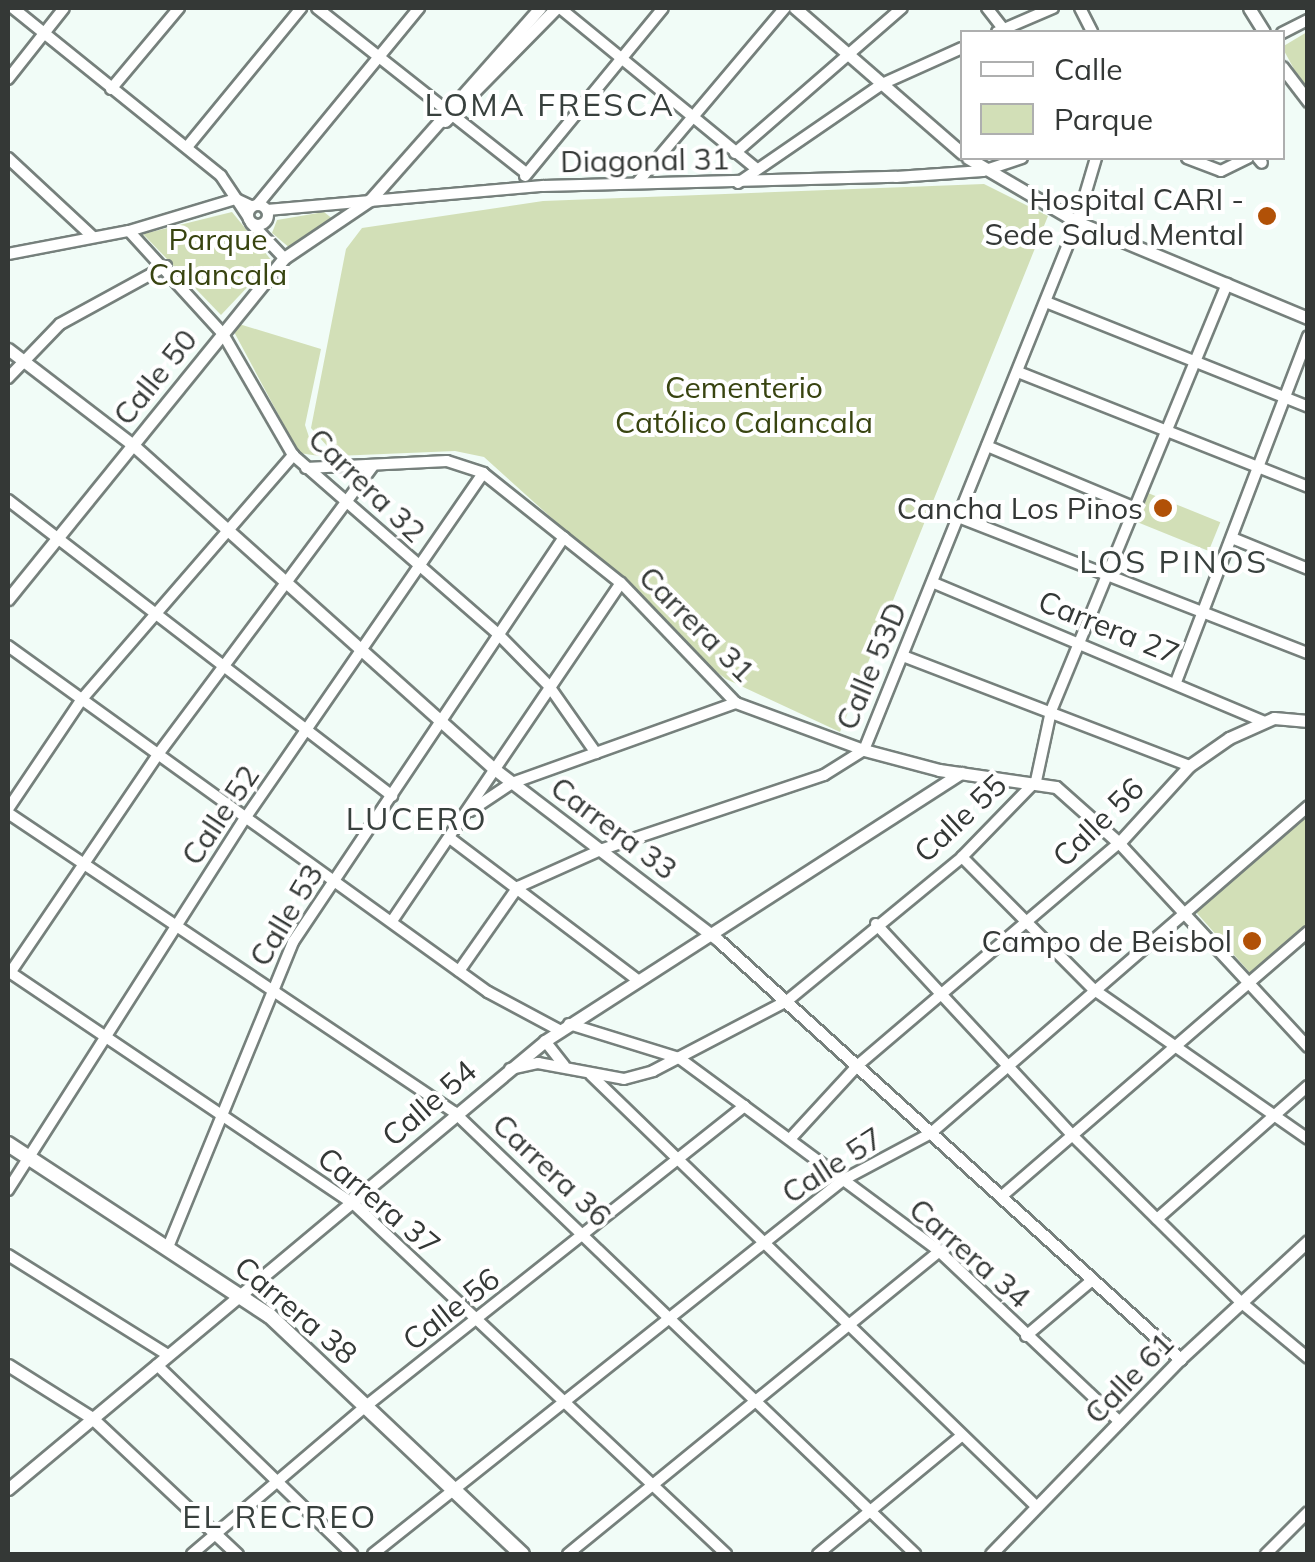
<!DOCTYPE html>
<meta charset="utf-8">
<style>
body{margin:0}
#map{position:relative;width:1315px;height:1562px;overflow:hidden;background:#f1fcf7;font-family:Mulish,sans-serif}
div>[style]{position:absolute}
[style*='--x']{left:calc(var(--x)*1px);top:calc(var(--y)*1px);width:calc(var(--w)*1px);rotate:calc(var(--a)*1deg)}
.green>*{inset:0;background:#d2dfb7;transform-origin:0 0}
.roads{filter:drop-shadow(2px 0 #76807c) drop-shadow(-2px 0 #76807c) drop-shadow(0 2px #76807c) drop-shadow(0 -2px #76807c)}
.minor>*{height:10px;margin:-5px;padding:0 5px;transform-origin:5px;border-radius:5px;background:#fff}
.minor>.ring{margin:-5px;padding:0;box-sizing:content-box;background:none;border:10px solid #fff;border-radius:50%}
.tertiary>*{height:11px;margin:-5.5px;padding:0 5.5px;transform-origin:5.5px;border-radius:5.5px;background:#fff}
.secondary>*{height:14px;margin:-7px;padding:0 7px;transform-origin:7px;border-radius:7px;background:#fff}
.dots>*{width:28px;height:28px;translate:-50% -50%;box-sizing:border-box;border:5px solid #fff;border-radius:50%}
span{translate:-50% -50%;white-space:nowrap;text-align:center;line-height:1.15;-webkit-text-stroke:8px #fff;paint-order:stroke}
.street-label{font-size:30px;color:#343836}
.poi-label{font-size:30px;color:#343836}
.right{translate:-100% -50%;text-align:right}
.park-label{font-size:30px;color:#384410}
.neighbourhood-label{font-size:32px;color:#38403d;letter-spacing:2.5px}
.frame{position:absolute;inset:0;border:10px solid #343836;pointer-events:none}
.legend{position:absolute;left:960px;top:30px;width:325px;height:130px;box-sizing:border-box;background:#fff;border:2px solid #aeafaf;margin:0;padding:12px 18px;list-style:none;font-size:30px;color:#343836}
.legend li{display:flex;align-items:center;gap:20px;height:50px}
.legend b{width:50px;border:2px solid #aeafaf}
</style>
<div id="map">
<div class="green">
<i style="clip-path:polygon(1307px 32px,1307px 93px,1282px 47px)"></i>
<i style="clip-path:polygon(984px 184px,1048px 216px,840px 732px,726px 679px,691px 653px,658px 614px,484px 457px,455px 451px,336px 456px,311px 428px,346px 249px,362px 228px,543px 201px)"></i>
<i style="clip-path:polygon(232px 212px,272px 261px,221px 315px,143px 234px)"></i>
<i style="clip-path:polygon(324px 212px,334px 220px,291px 249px,272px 233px,277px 220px)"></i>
<i style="clip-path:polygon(239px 324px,321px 349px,305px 425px,311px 443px,333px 458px,299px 453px,233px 330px)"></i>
<i style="left:1148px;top:493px;width:78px;height:31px;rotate:22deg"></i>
<i style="clip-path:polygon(1307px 810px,1307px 926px,1252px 975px,1195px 911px)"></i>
</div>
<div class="roads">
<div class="minor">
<i style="--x:13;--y:8;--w:267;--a:38.9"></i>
<i style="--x:221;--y:176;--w:47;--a:56.3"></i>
<i style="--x:317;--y:8;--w:265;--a:38.3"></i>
<i style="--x:560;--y:8;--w:254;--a:39.3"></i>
<i style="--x:987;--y:8;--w:31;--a:52"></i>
<i style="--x:1080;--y:8;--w:27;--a:63"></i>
<i style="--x:997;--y:32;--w:61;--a:-23.2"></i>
<i style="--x:1282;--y:33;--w:29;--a:-27"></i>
<i style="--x:8;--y:79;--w:90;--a:-51.7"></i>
<i style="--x:111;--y:89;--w:106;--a:-50"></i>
<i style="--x:187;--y:147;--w:180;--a:-50.6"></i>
<i style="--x:735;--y:153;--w:221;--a:-41"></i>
<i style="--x:8;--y:158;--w:116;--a:42.9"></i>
<i style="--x:1187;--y:158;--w:36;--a:21"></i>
<i style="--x:1221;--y:171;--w:30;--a:-26"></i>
<i style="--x:1258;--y:158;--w:6;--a:51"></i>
<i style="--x:525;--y:176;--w:217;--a:-50.6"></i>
<i style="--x:637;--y:183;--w:229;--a:-49.8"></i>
<i style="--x:738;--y:183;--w:175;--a:-34.5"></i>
<i style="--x:882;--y:84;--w:88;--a:-24.2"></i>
<i style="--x:258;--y:204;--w:254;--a:-50.6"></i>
<i class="ring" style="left:248px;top:205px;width:10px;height:10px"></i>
<i style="--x:267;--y:210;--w:277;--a:-5"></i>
<i style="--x:543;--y:186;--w:353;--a:-1.5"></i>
<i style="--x:896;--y:177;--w:87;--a:-3.9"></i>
<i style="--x:983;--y:171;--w:41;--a:-18.4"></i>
<i style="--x:251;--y:223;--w:48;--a:46.7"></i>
<i style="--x:129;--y:231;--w:139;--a:47.6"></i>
<i style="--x:223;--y:334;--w:140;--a:60"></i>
<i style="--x:293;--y:455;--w:271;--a:41.1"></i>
<i style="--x:497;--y:633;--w:74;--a:45.5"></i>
<i style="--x:549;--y:686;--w:82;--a:55"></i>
<i style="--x:8;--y:254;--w:123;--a:-10.8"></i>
<i style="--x:129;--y:231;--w:112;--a:-16.7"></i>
<i style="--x:236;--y:199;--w:17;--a:25"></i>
<i style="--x:1046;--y:302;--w:282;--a:21.8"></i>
<i style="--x:1018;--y:372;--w:312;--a:21.6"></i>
<i style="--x:8;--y:378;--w:75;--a:-46.1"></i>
<i style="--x:60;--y:324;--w:121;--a:-28.7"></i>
<i style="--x:987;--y:446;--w:158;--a:22.7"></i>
<i style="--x:306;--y:468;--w:141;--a:-2.8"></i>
<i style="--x:447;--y:461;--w:38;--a:18"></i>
<i style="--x:483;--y:473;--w:176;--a:38.6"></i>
<i style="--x:621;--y:583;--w:166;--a:46.2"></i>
<i style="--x:736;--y:703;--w:136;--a:20.2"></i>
<i style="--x:8;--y:500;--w:485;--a:37.6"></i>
<i style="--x:961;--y:518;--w:372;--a:21.3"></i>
<i style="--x:1232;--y:538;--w:82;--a:22.2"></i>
<i style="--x:934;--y:583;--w:357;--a:22.8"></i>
<i style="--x:8;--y:646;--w:592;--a:35.79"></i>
<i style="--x:488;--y:992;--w:81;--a:28.2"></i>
<i style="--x:903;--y:656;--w:306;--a:21"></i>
<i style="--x:1176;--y:682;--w:370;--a:-69.1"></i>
<i style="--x:8;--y:809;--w:133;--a:-56.1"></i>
<i style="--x:82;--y:699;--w:323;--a:-49.1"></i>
<i style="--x:470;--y:811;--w:50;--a:-33.7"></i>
<i style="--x:512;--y:783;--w:238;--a:-19.7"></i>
<i style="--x:8;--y:813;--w:537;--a:33.84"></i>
<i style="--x:454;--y:1112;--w:639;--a:43.79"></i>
<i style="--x:451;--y:839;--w:236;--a:37.1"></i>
<i style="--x:962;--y:857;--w:186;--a:45.2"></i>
<i style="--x:1093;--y:989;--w:262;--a:34.9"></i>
<i style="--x:392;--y:921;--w:408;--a:-55.9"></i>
<i style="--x:876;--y:924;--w:291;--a:47.1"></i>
<i style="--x:1074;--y:1137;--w:236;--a:44.7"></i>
<i style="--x:1242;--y:1303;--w:86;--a:39.8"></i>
<i style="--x:8;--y:971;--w:417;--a:34"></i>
<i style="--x:354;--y:1204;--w:511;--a:43.25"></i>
<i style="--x:459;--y:971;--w:103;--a:-54.9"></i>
<i style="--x:518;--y:887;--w:93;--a:-24.1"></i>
<i style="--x:603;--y:849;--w:233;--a:-18.5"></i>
<i style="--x:824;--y:775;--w:47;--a:-32"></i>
<i style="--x:864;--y:750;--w:569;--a:-68.03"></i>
<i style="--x:1077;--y:222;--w:67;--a:-73.5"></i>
<i style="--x:10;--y:973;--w:266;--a:-55.9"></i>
<i style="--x:159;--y:753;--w:357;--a:-53.3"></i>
<i style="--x:569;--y:1024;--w:115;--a:17.2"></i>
<i style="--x:679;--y:1058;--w:81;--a:36.4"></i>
<i style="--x:744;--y:1106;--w:243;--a:36.6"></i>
<i style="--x:939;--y:1251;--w:249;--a:43.4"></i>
<i style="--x:545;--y:1041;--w:31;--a:52"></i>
<i style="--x:510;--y:1069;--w:29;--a:-12"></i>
<i style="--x:538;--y:1063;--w:87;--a:10.5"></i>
<i style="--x:624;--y:1079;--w:30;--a:-15"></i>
<i style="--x:653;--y:1071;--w:151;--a:-27.6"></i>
<i style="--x:787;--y:1001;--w:227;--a:-39.4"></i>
<i style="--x:962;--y:857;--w:106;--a:-45.8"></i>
<i style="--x:1036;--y:781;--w:72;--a:-77.9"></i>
<i style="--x:1051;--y:711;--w:462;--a:-67.6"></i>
<i style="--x:591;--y:1075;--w:621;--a:44.09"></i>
<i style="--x:790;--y:1139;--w:100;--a:-47.4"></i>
<i style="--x:858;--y:1065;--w:343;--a:-40.4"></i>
<i style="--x:1119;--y:843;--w:278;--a:47.2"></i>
<i style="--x:8;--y:1190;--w:442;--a:-57.5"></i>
<i style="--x:246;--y:817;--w:418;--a:-55.4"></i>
<i style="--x:1002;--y:1196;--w:404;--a:-40.8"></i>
<i style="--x:1157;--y:1219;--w:201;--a:-41.4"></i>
<i style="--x:168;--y:1247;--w:330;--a:-67.7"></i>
<i style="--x:293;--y:942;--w:487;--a:-56.2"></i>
<i style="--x:8;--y:1255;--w:189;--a:32"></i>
<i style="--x:1026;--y:1336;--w:85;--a:-40.2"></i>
<i style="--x:157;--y:1365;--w:272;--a:44.1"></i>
<i style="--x:192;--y:1554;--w:228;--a:-40.4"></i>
<i style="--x:366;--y:1406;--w:483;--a:-38.4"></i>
<i style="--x:373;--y:1554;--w:601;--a:-38.51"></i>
<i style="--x:843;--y:1180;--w:100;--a:-28.1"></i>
<i style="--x:931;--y:1133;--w:499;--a:-40.9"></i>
<i style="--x:568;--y:1554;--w:479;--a:-39.2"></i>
<i style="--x:818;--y:1554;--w:185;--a:-39.5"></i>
<i style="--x:1266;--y:1554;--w:59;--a:-45"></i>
</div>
<div class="tertiary">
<i style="--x:795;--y:8;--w:221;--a:41"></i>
<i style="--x:1249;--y:8;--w:28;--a:58"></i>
<i style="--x:1282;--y:67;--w:43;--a:52.6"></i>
<i style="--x:445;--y:121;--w:158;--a:-45.5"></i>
<i style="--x:968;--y:158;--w:126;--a:30.4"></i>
<i style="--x:1077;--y:222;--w:250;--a:22.6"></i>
<i style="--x:8;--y:349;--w:158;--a:37.5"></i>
<i style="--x:133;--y:445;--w:484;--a:41.9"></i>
<i style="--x:493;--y:768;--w:283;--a:37.4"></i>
<i style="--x:718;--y:940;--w:624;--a:42.21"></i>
<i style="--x:8;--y:599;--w:439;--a:-51"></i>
<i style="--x:284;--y:258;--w:104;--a:-34"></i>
<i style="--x:370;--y:200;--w:256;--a:-48.5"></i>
<i style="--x:864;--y:750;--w:78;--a:14.9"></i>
<i style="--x:939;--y:770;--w:118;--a:8.3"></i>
<i style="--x:1056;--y:787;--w:84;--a:41.6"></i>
<i style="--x:1119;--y:843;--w:104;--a:-47.7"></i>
<i style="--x:1189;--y:766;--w:49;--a:-35"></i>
<i style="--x:1229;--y:738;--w:49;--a:-24"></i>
<i style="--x:1274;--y:718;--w:34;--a:5"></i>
<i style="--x:8;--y:1365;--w:99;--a:32.2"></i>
<i style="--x:92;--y:1418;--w:199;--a:43.2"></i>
<i style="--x:8;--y:1489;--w:699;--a:-39.84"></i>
<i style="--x:545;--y:1041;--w:495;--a:-32.8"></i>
<i style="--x:991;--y:1554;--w:272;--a:-45.9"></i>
<i style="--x:1180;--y:1359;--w:174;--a:-42.7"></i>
</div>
<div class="secondary">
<i style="--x:8;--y:1144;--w:313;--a:33.3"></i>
<i style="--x:270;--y:1316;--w:347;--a:43.4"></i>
</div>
</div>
<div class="dots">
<i style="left:1267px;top:216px;background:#b15107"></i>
<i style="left:1163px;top:508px;background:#b15107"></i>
<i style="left:1252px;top:941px;background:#b15107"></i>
</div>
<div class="street-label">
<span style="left:645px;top:160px;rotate:-1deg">Diagonal 31</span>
<span style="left:155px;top:377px;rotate:-51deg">Calle 50</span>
<span style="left:367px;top:485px;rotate:44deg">Carrera 32</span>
<span style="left:697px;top:624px;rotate:45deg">Carrera 31</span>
<span style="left:1109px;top:627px;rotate:22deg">Carrera 27</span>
<span style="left:871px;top:666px;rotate:-67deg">Calle 53D</span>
<span style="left:220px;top:815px;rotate:-56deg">Calle 52</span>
<span style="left:960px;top:818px;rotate:-43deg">Calle 55</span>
<span style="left:1098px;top:822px;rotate:-44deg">Calle 56</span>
<span style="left:614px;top:828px;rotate:37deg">Carrera 33</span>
<span style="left:286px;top:915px;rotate:-59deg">Calle 53</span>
<span style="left:429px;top:1103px;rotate:-41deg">Calle 54</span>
<span style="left:832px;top:1165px;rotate:-33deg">Calle 57</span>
<span style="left:552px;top:1170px;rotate:43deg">Carrera 36</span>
<span style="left:379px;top:1201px;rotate:40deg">Carrera 37</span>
<span style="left:970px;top:1253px;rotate:41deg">Carrera 34</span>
<span style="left:451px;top:1309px;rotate:-38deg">Calle 56</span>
<span style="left:296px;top:1310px;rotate:40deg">Carrera 38</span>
<span style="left:1129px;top:1378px;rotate:-46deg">Calle 61</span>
</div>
<div class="poi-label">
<span class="right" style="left:1244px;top:216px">Hospital CARI -<br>Sede Salud Mental</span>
<span class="right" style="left:1143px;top:508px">Cancha Los Pinos</span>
<span class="right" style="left:1232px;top:941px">Campo de Beisbol</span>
</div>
<div class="park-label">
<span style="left:218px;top:256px">Parque<br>Calancala</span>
<span style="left:744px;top:404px">Cementerio<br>Católico Calancala</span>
</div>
<div class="neighbourhood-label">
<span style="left:550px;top:104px">LOMA FRESCA</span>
<span style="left:1174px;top:561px">LOS PINOS</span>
<span style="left:417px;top:818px">LUCERO</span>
<span style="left:280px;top:1516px">EL RECREO</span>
</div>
<div class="frame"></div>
<ul class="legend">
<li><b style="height:12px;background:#fff"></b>Calle</li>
<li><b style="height:28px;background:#d2dfb7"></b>Parque</li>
</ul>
</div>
